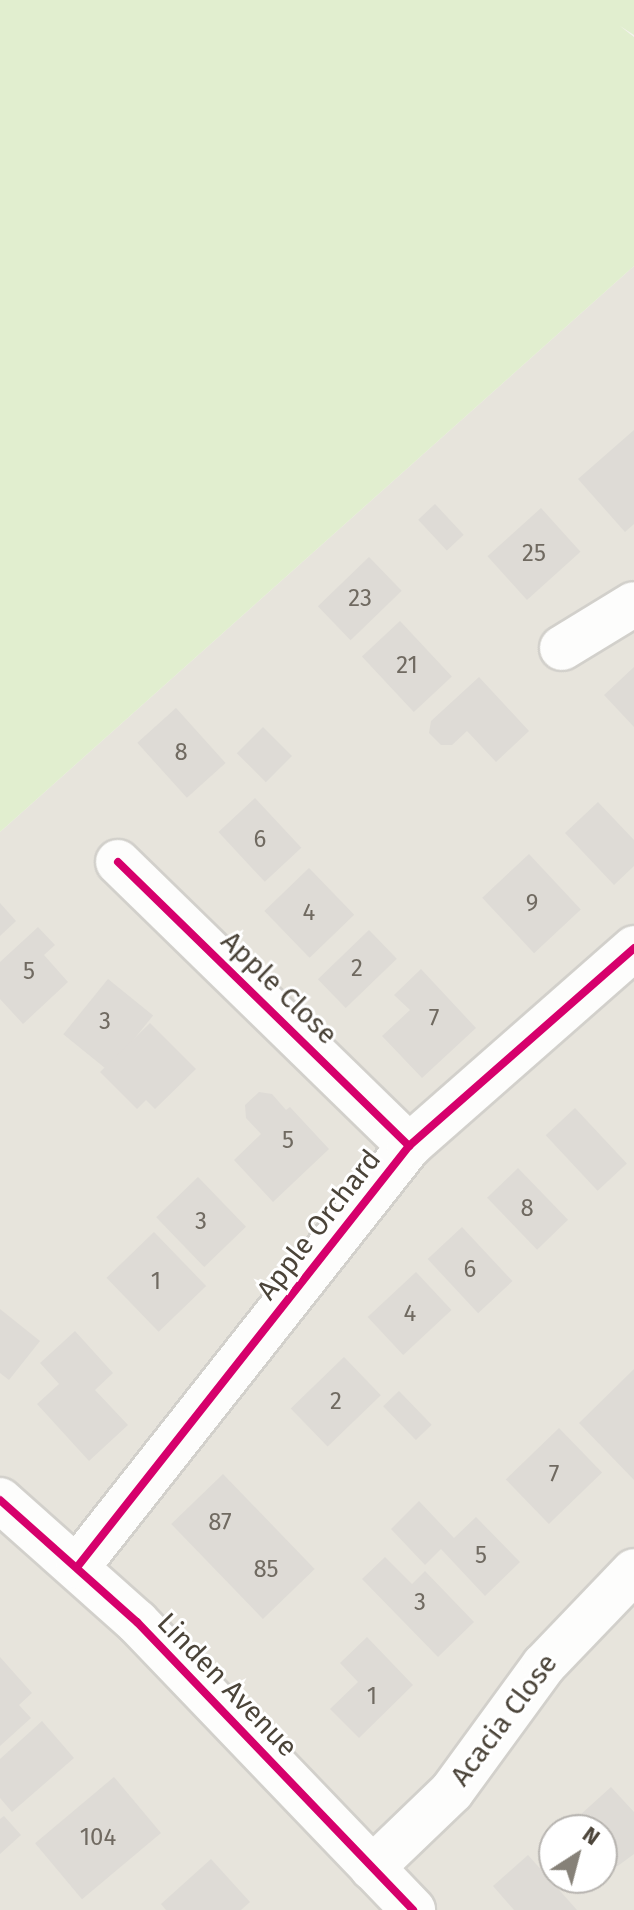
<!DOCTYPE html>
<style>
body{margin:0}
#map{position:relative;width:634px;height:1910px;overflow:hidden;background:#f4f2ee;font-family:"Fira Sans",sans-serif}
div>[style]{position:absolute}
[style*='--x']{left:calc(var(--x)*1px);top:calc(var(--y)*1px);width:calc(var(--w)*1px);rotate:calc(var(--a)*1deg)}
.residential>*{inset:0;background:#e7e4dc}
.green>*{inset:0;background:#e1eecf}
.building>*{inset:0;background:#dedbd6;transform-origin:0 0}
.roads{filter:drop-shadow(2px 0 #d2d0cb) drop-shadow(-2px 0 #d2d0cb) drop-shadow(0 2px #d2d0cb) drop-shadow(0 -2px #d2d0cb)}
.street>*{height:44px;margin:-22px;padding:0 22px;transform-origin:22px;border-radius:22px;background:#fdfdfc}
.cycleway>*{height:8px;margin:-4px;padding:0 4px;transform-origin:4px;border-radius:4px;background:#d6006c}
span{translate:-50% -50%;white-space:nowrap;text-align:center;line-height:1.15;-webkit-text-stroke:6px #fff;paint-order:stroke}
.number-label{font-size:24px;color:#706a61}
.number-label span{-webkit-text-stroke-width:0}
.street-label{font-size:28px;color:#4b4439}
.north{position:absolute;left:538px;top:1814px;width:80px;height:80px;box-sizing:border-box;background:#fff;border:2px solid #b7b4b0;border-radius:50%;rotate:36deg;font-size:22px;font-weight:700;line-height:32px;text-align:center;color:#4b4439}
.north::after{content:'';display:block;margin:auto;width:28px;height:36px;background:#868178;clip-path:polygon(50% 0,100% 100%,50% 72%,0 100%)}
</style>
<div id="map">
<div class="residential">
<i style="clip-path:polygon(evenodd,634px 266px,634px 1910px,0 1910px,0 832px,634px 266px,554px 1830px,602px 1830px,602px 1878px,554px 1878px,554px 1830px)"></i>
</div>
<div class="green">
<i style="clip-path:polygon(0 0,634px 0,634px 35px,620px 26px,634px 37px,634px 266px,0 832px)"></i>
</div>
<div class="building">
<i style="clip-path:polygon(634px 430px,634px 524px,625px 532px,578px 479px)"></i>
<i style="left:435px;top:504px;width:42px;height:23px;rotate:47deg"></i>
<i style="left:541px;top:508px;width:59px;height:72px;rotate:48deg"></i>
<i style="left:369px;top:557px;width:47px;height:71px;rotate:46deg"></i>
<i style="left:400px;top:621px;width:76px;height:52px;rotate:47deg"></i>
<i style="clip-path:polygon(634px 667px,634px 727px,604px 695px)"></i>
<i style="clip-path:polygon(479px 677px,529px 731px,496px 762px,467px 731px,452px 745px,441px 745px,429px 733px,431px 721px)"></i>
<i style="left:176px;top:708px;width:74px;height:52px;rotate:48deg"></i>
<i style="left:263px;top:727px;width:41px;height:37px;rotate:45deg"></i>
<i style="left:255px;top:798px;width:68px;height:50px;rotate:47deg"></i>
<i style="clip-path:polygon(598px 802px,634px 840px,634px 866px,614px 885px,565px 833px)"></i>
<i style="left:529px;top:854px;width:76px;height:64px;rotate:47deg"></i>
<i style="left:309px;top:868px;width:65px;height:62px;rotate:46deg"></i>
<i style="clip-path:polygon(0 903px,16px 921px,0 936px)"></i>
<i style="clip-path:polygon(38px 927px,55px 945px,44px 955px,68px 982px,23px 1024px,0 999px,0 962px)"></i>
<i style="left:369px;top:930px;width:40px;height:71px;rotate:46deg"></i>
<i style="clip-path:polygon(421px 969px,476px 1028px,422px 1078px,382px 1036px,410px 1010px,394px 995px)"></i>
<i style="left:108px;top:979px;width:58px;height:71px;rotate:39deg"></i>
<i style="clip-path:polygon(150px 1023px,196px 1069px,155px 1109px,146px 1100px,137px 1109px,100px 1072px)"></i>
<i style="clip-path:polygon(259px 1092px,272px 1094px,286px 1110px,290px 1107px,329px 1149px,273px 1202px,234px 1160px,261px 1134px,246px 1118px,245px 1105px)"></i>
<i style="left:575px;top:1108px;width:76px;height:40px;rotate:47deg"></i>
<i style="left:518px;top:1168px;width:72px;height:43px;rotate:46deg"></i>
<i style="left:198px;top:1177px;width:69px;height:58px;rotate:46deg"></i>
<i style="left:462px;top:1227px;width:74px;height:47px;rotate:47deg"></i>
<i style="left:154px;top:1232px;width:75px;height:66px;rotate:46deg"></i>
<i style="left:416px;top:1272px;width:52px;height:66px;rotate:47deg"></i>
<i style="clip-path:polygon(0 1309px,40px 1341px,9px 1380px,0 1373px)"></i>
<i style="clip-path:polygon(75px 1331px,113px 1373px,95px 1390px,128px 1425px,89px 1461px,37px 1404px,59px 1384px,40px 1363px)"></i>
<i style="left:344px;top:1357px;width:53px;height:74px;rotate:46deg"></i>
<i style="clip-path:polygon(634px 1369px,634px 1480px,579px 1423px)"></i>
<i style="left:399px;top:1391px;width:47px;height:22px;rotate:46deg"></i>
<i style="left:559px;top:1428px;width:62px;height:74px;rotate:46deg"></i>
<i style="left:223px;top:1474px;width:132px;height:72px;rotate:46deg"></i>
<i style="clip-path:polygon(419px 1501px,454px 1538px,476px 1517px,520px 1562px,485px 1596px,441px 1549px,425px 1565px,391px 1529px)"></i>
<i style="clip-path:polygon(385px 1557px,412px 1584px,425px 1571px,474px 1622px,438px 1657px,362px 1579px)"></i>
<i style="clip-path:polygon(367px 1637px,413px 1685px,359px 1738px,330px 1709px,358px 1682px,340px 1663px)"></i>
<i style="clip-path:polygon(0 1657px,32px 1693px,19px 1705px,31px 1718px,0 1746px)"></i>
<i style="clip-path:polygon(42px 1721px,74px 1758px,12px 1812px,0 1798px,0 1759px)"></i>
<i style="left:114px;top:1777px;width:73px;height:103px;rotate:50deg"></i>
<i style="clip-path:polygon(611px 1787px,634px 1812px,634px 1854px,611px 1871px,602px 1861px,602px 1830px,573px 1830px,569px 1825px)"></i>
<i style="clip-path:polygon(4px 1816px,21px 1835px,0 1854px,0 1819px)"></i>
<i style="clip-path:polygon(528px 1855px,577px 1910px,514px 1910px,493px 1886px)"></i>
<i style="clip-path:polygon(211px 1859px,250px 1902px,241px 1910px,166px 1910px,161px 1904px)"></i>
</div>
<div class="roads">
<div class="street">
<i style="--x:562;--y:648;--w:84;--a:-31.4"></i>
<i style="--x:118;--y:862;--w:407;--a:44.3"></i>
<i style="--x:0;--y:1500;--w:183;--a:41.7"></i>
<i style="--x:137;--y:1622;--w:399;--a:46.2"></i>
<i style="--x:78;--y:1566;--w:535;--a:-51.76"></i>
<i style="--x:409;--y:1146;--w:300;--a:-41.3"></i>
<i style="--x:372;--y:1868;--w:111;--a:-43.9"></i>
<i style="--x:452;--y:1791;--w:156;--a:-53.9"></i>
<i style="--x:544;--y:1665;--w:130;--a:-46.2"></i>
</div>
</div>
<div class="cycleway">
<i style="--x:118;--y:862;--w:407;--a:44.3"></i>
<i style="--x:0;--y:1500;--w:183;--a:41.7"></i>
<i style="--x:137;--y:1622;--w:399;--a:46.2"></i>
<i style="--x:78;--y:1566;--w:535;--a:-51.76"></i>
<i style="--x:409;--y:1146;--w:300;--a:-41.3"></i>
</div>
<div class="number-label">
<span style="left:534px;top:554px">25</span>
<span style="left:360px;top:599px">23</span>
<span style="left:407px;top:666px">21</span>
<span style="left:181px;top:753px">8</span>
<span style="left:260px;top:840px">6</span>
<span style="left:532px;top:904px">9</span>
<span style="left:309px;top:913px">4</span>
<span style="left:357px;top:969px">2</span>
<span style="left:29px;top:972px">5</span>
<span style="left:434px;top:1019px">7</span>
<span style="left:105px;top:1022px">3</span>
<span style="left:288px;top:1141px">5</span>
<span style="left:527px;top:1209px">8</span>
<span style="left:201px;top:1222px">3</span>
<span style="left:470px;top:1270px">6</span>
<span style="left:156px;top:1282px">1</span>
<span style="left:410px;top:1314px">4</span>
<span style="left:336px;top:1402px">2</span>
<span style="left:554px;top:1475px">7</span>
<span style="left:220px;top:1523px">87</span>
<span style="left:481px;top:1556px">5</span>
<span style="left:266px;top:1570px">85</span>
<span style="left:420px;top:1603px">3</span>
<span style="left:372px;top:1697px">1</span>
<span style="left:98px;top:1838px">104</span>
</div>
<div class="street-label">
<span style="left:279px;top:988px;rotate:44deg">Apple Close</span>
<span style="left:319px;top:1225px;rotate:-52deg">Apple Orchard</span>
<span style="left:227px;top:1685px;rotate:46deg">Linden Avenue</span>
<span style="left:504px;top:1720px;rotate:-53deg">Acacia Close</span>
</div>
<div class="north">N</div>
</div>
